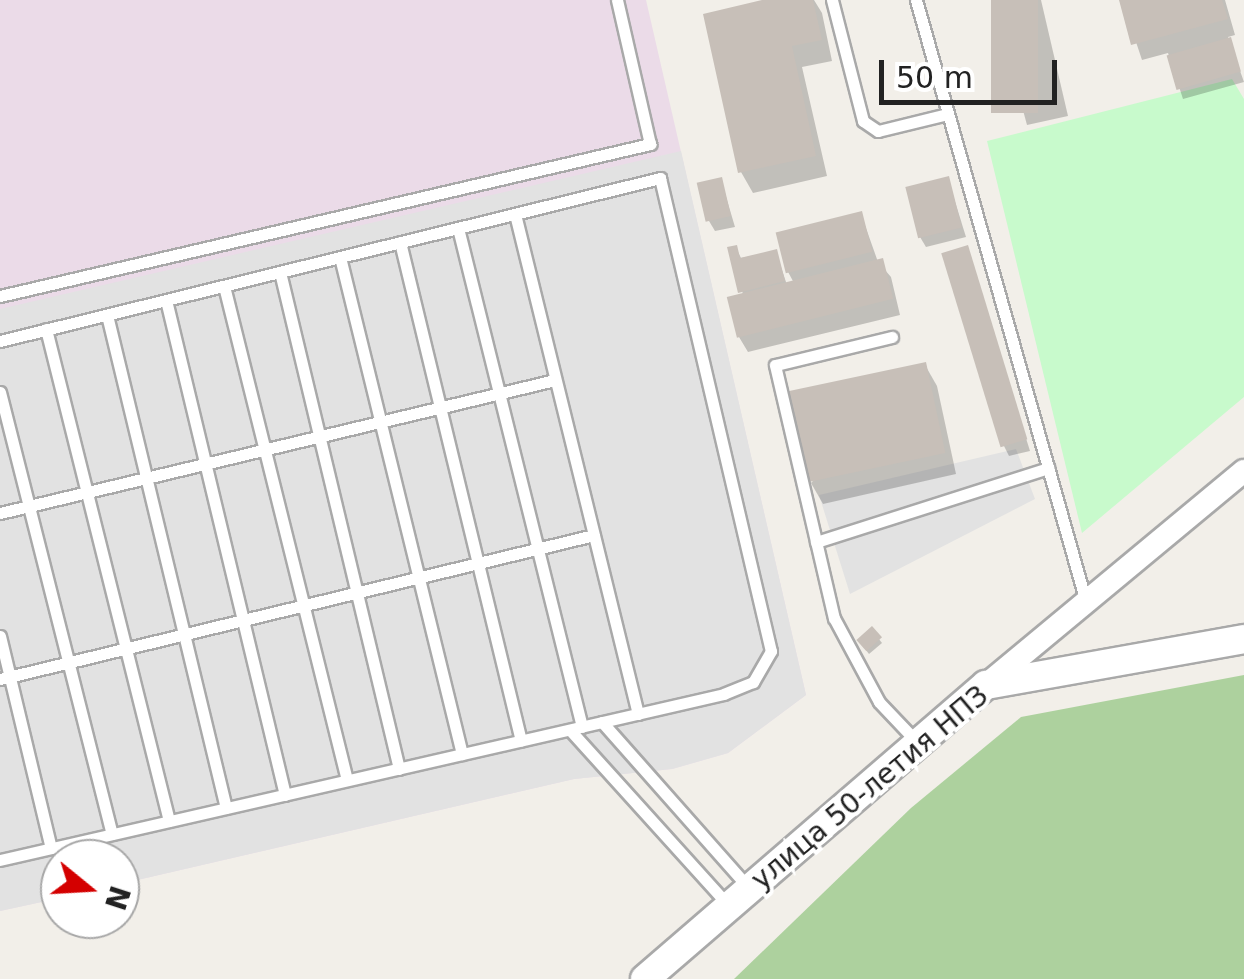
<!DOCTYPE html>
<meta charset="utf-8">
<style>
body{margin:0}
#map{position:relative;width:1244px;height:979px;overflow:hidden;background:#f2efe9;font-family:"DejaVu Sans",sans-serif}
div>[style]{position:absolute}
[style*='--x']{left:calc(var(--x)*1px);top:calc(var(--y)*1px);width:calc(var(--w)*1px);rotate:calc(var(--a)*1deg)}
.industrial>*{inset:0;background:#ebdbe8}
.forest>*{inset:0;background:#add19e}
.park>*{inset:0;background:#c8facc}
.parking>*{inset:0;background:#e2e2e2}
.shadow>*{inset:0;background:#0003}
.building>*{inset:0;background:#c7bfb8;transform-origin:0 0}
.roads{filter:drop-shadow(2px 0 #a9a9a9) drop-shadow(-2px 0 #a9a9a9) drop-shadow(0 2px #a9a9a9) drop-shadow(0 -2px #a9a9a9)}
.service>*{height:11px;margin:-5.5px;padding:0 5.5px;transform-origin:5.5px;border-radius:5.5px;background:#fff}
.minor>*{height:22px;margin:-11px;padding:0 11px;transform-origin:11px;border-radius:11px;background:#fff}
.tertiary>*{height:28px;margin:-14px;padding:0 14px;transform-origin:14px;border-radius:14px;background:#fff}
span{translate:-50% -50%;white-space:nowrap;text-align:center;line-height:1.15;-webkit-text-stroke:8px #fff;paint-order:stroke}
.street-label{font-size:28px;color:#222}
.north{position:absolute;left:40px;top:839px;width:100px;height:100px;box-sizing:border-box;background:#fff;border:2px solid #a7a7a7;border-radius:50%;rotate:108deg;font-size:28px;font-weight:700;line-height:40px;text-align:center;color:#222}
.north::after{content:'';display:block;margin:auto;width:35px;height:45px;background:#d40000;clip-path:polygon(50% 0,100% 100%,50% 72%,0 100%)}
.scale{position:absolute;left:879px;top:60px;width:178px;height:45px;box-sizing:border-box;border:5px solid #222;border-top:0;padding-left:12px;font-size:30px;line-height:35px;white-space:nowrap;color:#222;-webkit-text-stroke:8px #fff;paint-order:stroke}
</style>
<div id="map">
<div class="industrial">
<i style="clip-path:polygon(0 0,646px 0,806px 695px,728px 753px,672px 769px,574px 779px,120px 884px,120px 859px,60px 859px,60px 898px,0 911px)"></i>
</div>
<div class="forest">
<i style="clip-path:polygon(1244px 675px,1244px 979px,734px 979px,911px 808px,1021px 717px)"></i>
</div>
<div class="park">
<i style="clip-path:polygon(1232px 79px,1244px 99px,1244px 397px,1082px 533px,987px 141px)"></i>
</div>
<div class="parking">
<i style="clip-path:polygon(681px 151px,806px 695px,728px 753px,672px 769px,574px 779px,120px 884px,120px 859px,60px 859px,60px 898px,0 911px,0 309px)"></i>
<i style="clip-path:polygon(1016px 449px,1035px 499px,850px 594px,819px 495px)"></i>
</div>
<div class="shadow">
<i style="clip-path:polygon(774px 0,814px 0,822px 13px,832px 61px,802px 67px,827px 176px,753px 193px,741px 172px,706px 15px)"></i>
<i style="clip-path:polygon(993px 0,1041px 0,1068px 116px,1027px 125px)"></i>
<i style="clip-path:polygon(1122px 0,1225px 0,1235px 35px,1228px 37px,1244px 82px,1183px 99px,1168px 53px,1142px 60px)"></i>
<i style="clip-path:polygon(948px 179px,966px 237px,926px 247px,920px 237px)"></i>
<i style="clip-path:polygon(721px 180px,735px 227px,715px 231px,709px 221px)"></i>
<i style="clip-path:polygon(861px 214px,878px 262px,891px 277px,900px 315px,748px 352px,739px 337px,743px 296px,736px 248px,741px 258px,776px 252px,787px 285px,794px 283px,787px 270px)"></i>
<i style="clip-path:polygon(967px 248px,1030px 451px,1009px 456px,1004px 446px)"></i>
<i style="clip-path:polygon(925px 365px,937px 386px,956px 474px,823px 504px,811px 483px)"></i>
<i style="clip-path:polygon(872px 630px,882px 643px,869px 654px,862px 645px)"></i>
</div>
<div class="building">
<i style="clip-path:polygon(762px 0,813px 0,822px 40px,792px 46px,816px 156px,738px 173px,703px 14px)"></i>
<i style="left:991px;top:0;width:47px;height:113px"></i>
<i style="clip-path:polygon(1119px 0,1222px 0,1228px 19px,1131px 45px)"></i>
<i style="left:1231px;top:37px;width:36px;height:67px;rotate:74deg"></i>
<i style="left:949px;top:176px;width:53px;height:45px;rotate:76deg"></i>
<i style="left:722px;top:177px;width:40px;height:26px;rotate:77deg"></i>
<i style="left:862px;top:211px;width:42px;height:89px;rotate:76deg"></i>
<i style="clip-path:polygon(737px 245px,740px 258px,777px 249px,785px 281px,738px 293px,727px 247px)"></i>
<i style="left:968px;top:245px;width:203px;height:28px;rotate:73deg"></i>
<i style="left:883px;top:258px;width:42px;height:161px;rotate:76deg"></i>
<i style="left:926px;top:362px;width:93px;height:141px;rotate:78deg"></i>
<i style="left:872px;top:626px;width:15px;height:21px;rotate:48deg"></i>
</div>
<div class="roads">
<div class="service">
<i style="--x:832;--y:0;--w:125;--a:75.6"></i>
<i style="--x:863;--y:121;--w:18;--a:34"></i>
<i style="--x:878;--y:131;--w:72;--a:-13.7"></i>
<i style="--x:916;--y:0;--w:626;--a:74.23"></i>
<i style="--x:515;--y:214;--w:515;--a:76.18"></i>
<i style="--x:458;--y:228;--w:514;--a:76.04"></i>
<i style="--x:400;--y:242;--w:513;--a:76.37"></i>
<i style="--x:340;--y:257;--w:512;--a:76.21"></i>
<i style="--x:280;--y:272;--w:511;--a:76.53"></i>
<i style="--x:224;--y:286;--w:509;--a:76.02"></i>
<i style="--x:0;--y:296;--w:668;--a:-13.16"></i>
<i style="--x:650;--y:144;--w:148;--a:-102.9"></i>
<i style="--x:166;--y:300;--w:509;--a:76.48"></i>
<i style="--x:107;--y:315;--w:507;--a:76.43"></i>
<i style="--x:46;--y:329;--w:507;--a:75.96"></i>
<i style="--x:892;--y:337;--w:120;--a:166.5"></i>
<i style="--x:775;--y:365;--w:260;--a:76.9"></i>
<i style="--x:834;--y:618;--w:95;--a:61.8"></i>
<i style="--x:879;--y:702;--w:55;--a:46.5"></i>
<i style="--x:0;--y:341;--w:680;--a:-13.87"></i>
<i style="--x:660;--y:178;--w:486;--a:76.8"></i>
<i style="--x:771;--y:651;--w:36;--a:120"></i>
<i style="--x:753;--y:682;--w:31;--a:158"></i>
<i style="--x:724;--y:694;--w:743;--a:167.09"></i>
<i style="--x:0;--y:392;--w:456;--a:75.8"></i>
<i style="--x:0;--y:513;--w:571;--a:-13.48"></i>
<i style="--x:816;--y:542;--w:244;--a:-17.7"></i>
<i style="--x:0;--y:636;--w:218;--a:76.5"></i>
<i style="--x:0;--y:679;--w:611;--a:-13.63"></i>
<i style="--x:602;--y:722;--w:223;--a:48.5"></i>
<i style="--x:570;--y:730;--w:236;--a:47.9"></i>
</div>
<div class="minor">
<i style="--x:986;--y:685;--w:335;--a:-39.7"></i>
</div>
<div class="tertiary">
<i style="--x:645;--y:979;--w:450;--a:-40.8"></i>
<i style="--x:986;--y:685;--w:262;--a:-10.1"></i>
</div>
</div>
<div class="street-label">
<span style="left:870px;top:788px;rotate:-40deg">улица 50-летия НПЗ</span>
</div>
<div class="north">N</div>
<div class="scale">50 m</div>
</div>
